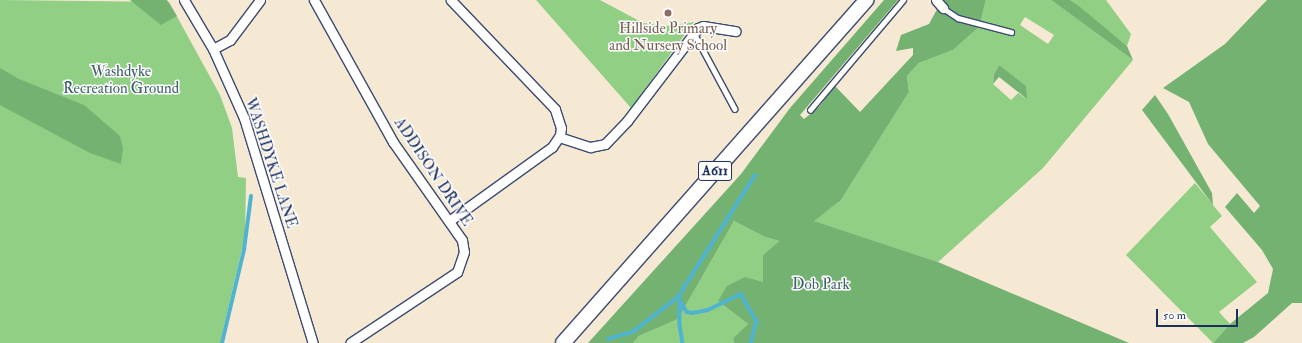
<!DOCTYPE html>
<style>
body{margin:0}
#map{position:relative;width:1302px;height:343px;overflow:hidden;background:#f5e9d4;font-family:"IM FELL Double Pica",serif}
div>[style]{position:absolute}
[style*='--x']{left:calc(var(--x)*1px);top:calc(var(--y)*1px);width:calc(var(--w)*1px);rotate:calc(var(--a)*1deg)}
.green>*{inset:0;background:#91cf84}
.forest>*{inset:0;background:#74b272}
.stream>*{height:3.5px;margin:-1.75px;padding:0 1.75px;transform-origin:1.75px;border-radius:1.75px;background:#50b4cf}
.roads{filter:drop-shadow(1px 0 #3c4b70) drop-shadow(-1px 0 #3c4b70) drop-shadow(0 1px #3c4b70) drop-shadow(0 -1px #3c4b70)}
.lane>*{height:4.5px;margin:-2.25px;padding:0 2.25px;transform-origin:2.25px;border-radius:2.25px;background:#fff}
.street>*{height:9px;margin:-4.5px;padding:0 4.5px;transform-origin:4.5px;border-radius:4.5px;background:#fff}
.primary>*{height:14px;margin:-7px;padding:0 7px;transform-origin:7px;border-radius:7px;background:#fff}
.dots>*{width:11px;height:11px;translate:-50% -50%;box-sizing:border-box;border:2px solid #fff;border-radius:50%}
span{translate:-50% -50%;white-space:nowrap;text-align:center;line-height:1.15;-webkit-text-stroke:3px #fff;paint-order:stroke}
.shield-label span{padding:1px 3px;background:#fff;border:1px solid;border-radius:3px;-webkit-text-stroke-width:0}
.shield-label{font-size:14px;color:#1b2f5e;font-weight:700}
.education-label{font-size:15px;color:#785e54}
.park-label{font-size:15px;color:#3e5f69}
.street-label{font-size:15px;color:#1b2f5e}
.scale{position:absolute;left:1156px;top:309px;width:82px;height:18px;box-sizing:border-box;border:2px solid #1b2f5e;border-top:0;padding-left:5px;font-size:12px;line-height:14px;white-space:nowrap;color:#1b2f5e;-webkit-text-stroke:3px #fff;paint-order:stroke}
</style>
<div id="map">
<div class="green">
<i style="clip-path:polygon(0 0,169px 2px,220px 95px,232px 128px,238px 177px,246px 178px,245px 236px,220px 343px,0 343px)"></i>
<i style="clip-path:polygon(536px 0,600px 0,643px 23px,666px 26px,694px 22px,631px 108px)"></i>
<i style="clip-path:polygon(evenodd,986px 0,1051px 0,1133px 60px,1043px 168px,938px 262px,813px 221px,841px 200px,909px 92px,907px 76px,919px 63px,953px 50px,979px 27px,986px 0,1025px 17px,1054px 35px,1048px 44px,1020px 25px,1025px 17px,986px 0,999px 65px,1027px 99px,1018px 93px,1011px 100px,993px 84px,994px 74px,999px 65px)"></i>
<i style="clip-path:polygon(1070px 0,1106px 0,1131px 34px,1127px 46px)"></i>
<i style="clip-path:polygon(1195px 183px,1222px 216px,1210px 227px,1257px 282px,1219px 312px,1230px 324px,1213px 343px,1126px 255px)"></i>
<i style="clip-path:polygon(734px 221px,765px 237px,779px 241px,763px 255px,763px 282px,718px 301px,748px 324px,733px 338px,734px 343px,633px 343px,639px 336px,678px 319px)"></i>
</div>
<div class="forest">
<i style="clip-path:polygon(130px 0,167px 0,177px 16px,161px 25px)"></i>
<i style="clip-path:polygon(884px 0,898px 0,800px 115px,804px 119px,819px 107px,835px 86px,860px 112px,913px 55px,913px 48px,896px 51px,901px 35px,929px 24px,942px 0,986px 0,979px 27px,953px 50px,919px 63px,907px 76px,909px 92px,841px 200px,814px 221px,938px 262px,1129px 343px,734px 343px,733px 338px,748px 324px,718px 301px,727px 286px,745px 277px,763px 282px,763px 255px,779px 241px,765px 237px,734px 221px,678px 319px,639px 336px,633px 343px,588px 343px,741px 174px,790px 108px)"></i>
<i style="clip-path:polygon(1051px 0,1070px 0,1080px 7px,1127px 46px,1133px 60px)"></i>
<i style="clip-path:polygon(1267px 0,1302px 0,1302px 303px,1292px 303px,1254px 337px,1243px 343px,1213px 343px,1230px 324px,1268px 293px,1273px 269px,1262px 250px,1225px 207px,1237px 193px,1254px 213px,1260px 206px,1208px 144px,1189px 102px,1163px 88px,1225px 44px)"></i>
<i style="clip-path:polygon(999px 65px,1026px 86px,1027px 99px,999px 77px,993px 84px,994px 74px)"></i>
<i style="clip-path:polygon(0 68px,19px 79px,84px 105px,120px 136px,123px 149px,121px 164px,90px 153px,0 105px)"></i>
<i style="clip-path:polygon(1155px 95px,1168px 114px,1212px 193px,1213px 205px,1142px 110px)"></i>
</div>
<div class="stream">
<i style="--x:678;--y:297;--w:144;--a:-57.7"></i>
<i style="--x:680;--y:304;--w:21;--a:90"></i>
<i style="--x:680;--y:325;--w:18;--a:81"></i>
<i style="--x:608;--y:339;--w:26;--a:-16"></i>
<i style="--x:633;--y:332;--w:57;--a:-37.9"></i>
<i style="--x:678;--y:297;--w:17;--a:59"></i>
<i style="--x:687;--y:312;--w:6;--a:9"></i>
<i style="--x:693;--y:313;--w:15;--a:-11"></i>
<i style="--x:708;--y:310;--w:37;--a:-26"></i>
<i style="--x:741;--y:294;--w:32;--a:60"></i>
<i style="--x:757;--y:322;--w:22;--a:106"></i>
<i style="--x:222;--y:343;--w:96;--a:-76.7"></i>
<i style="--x:244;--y:250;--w:54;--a:-82.6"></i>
</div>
<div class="roads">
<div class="lane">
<i style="--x:943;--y:8;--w:18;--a:34"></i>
<i style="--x:958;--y:18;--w:55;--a:14.8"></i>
<i style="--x:694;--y:33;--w:86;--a:61.7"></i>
<i style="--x:810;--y:110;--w:144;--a:-49.8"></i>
</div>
<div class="street">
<i style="--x:184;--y:0;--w:57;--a:59.4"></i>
<i style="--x:213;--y:49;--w:76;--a:65.8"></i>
<i style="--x:244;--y:118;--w:235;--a:73"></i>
<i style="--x:314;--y:0;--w:162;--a:60.9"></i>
<i style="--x:393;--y:142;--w:120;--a:54.9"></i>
<i style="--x:462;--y:240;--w:12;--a:81"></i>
<i style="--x:464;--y:252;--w:21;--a:109"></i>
<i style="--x:457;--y:272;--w:128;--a:146.4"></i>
<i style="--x:936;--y:0;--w:11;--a:49"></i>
<i style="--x:213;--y:49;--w:19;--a:-28"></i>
<i style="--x:230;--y:40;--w:50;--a:-53.1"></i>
<i style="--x:559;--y:137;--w:33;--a:18"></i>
<i style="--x:590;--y:147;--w:15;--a:-11"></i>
<i style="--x:605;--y:144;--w:32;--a:-46"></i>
<i style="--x:627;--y:121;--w:117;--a:-52.6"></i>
<i style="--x:698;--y:28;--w:5;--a:-22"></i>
<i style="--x:703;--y:26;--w:33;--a:9"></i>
<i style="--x:449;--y:221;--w:127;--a:-35.7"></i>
<i style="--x:552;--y:147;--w:14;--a:-56"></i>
<i style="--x:560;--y:135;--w:7;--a:-82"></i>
<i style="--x:561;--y:128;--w:20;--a:-108"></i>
<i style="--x:555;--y:109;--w:151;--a:-133.7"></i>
</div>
<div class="primary">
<i style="--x:563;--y:343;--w:458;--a:-48.5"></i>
</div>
</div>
<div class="dots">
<i style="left:668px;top:13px;background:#8d6e63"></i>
</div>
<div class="shield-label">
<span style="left:715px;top:171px">A611</span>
</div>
<div class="education-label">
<span style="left:668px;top:37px">Hillside Primary<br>and Nursery School</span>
</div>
<div class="park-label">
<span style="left:121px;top:80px">Washdyke<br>Recreation Ground</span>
<span style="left:821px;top:285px">Dob Park</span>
</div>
<div class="street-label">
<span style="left:271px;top:163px;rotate:72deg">WASHDYKE LANE</span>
<span style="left:433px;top:172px;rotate:56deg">ADDISON DRIVE</span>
</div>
<div class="scale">50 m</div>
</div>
